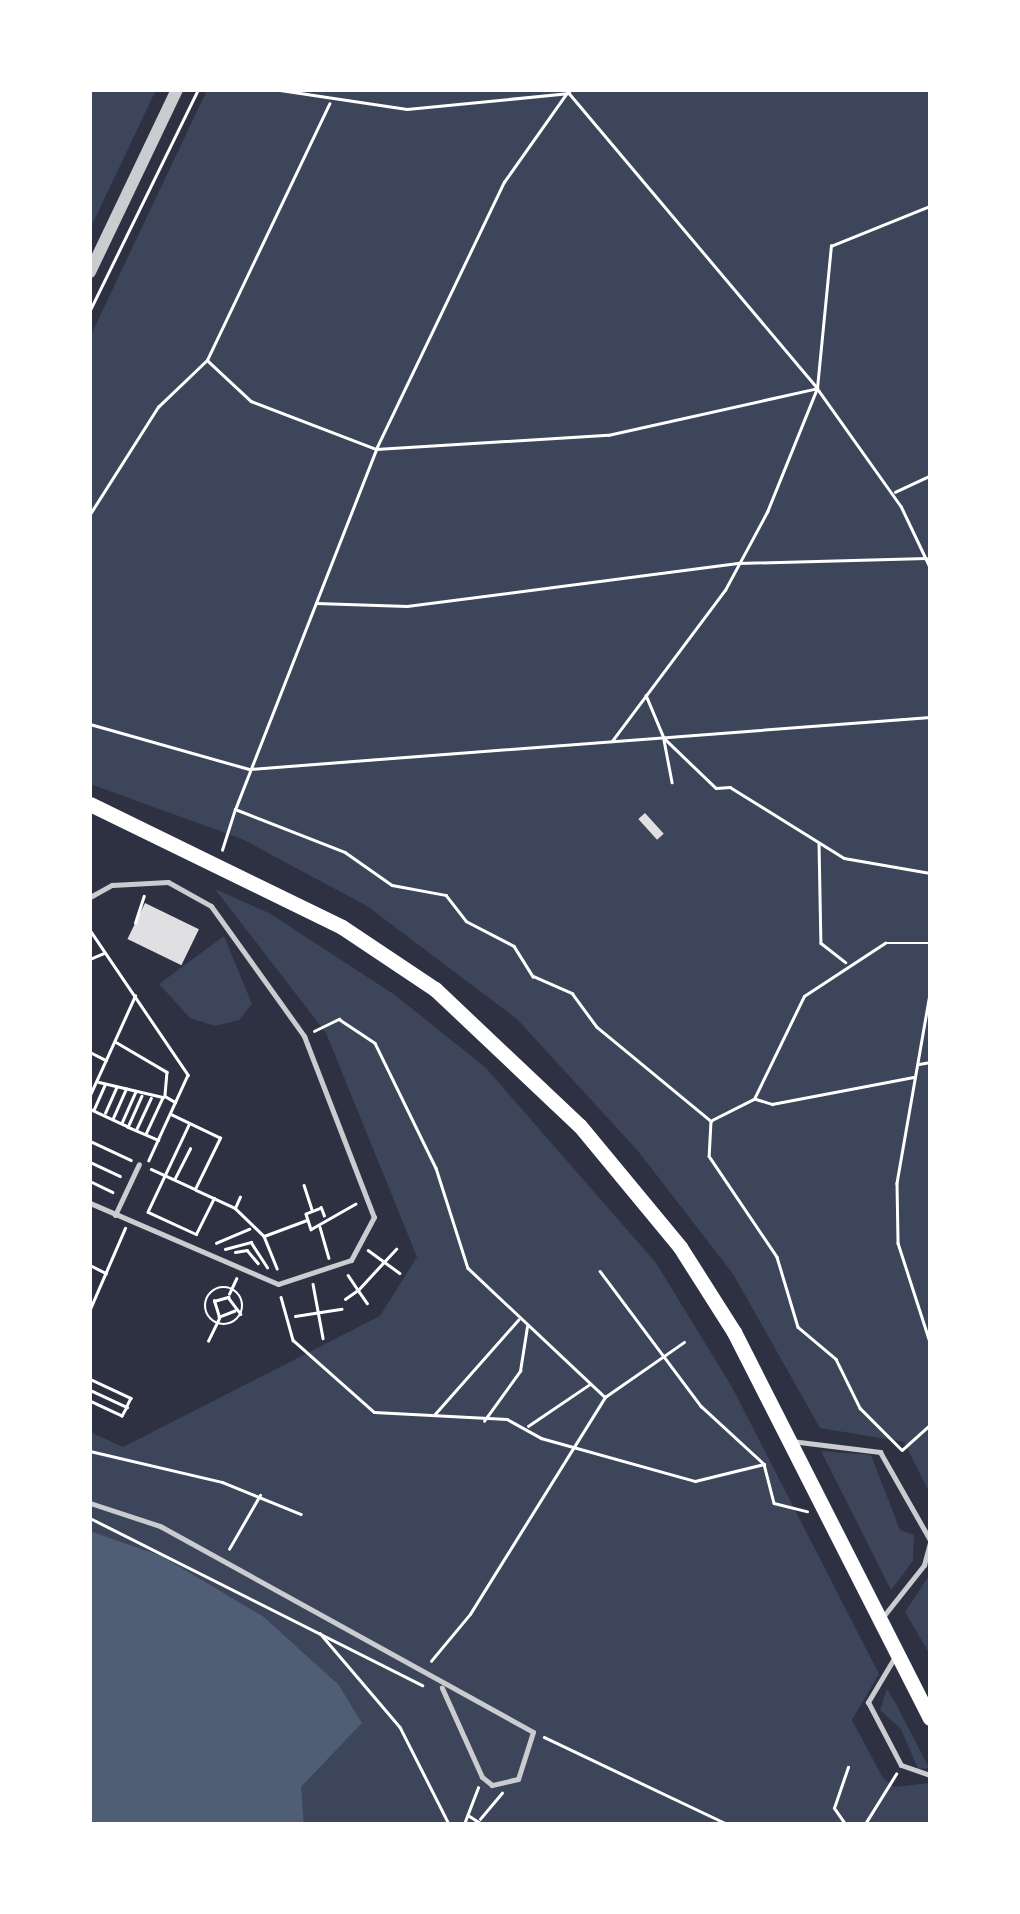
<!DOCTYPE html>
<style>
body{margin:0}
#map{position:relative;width:1020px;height:1914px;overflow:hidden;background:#2d3142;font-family:"Space Grotesk",sans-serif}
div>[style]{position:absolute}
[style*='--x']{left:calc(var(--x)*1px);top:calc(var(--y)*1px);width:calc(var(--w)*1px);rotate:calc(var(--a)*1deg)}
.green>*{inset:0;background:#3c4559}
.water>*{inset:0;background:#4f5d75}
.building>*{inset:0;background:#e0e0e3;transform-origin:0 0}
.path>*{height:2.5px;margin:-1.25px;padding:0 1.25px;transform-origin:1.25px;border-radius:1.25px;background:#fff}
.path>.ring{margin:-1.25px;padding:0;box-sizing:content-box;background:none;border:2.5px solid #fff;border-radius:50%}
.service>*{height:5px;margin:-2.5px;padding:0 2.5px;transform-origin:2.5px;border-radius:2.5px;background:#caccd0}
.tertiary>*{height:12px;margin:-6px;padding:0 6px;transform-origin:6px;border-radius:6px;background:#caccd0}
.primary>*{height:15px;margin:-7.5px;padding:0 7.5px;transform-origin:7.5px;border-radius:7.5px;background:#fff}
span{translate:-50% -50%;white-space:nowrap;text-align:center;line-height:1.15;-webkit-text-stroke:8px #fff;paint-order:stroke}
.frame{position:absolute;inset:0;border:92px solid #fff;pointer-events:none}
</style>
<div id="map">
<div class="green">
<i style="clip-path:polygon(90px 90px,156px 90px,90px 229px)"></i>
<i style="clip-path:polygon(207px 90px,930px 90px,930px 1494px,904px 1442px,820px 1428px,733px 1274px,638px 1151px,517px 1019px,367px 906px,242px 839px,90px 784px,90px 337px)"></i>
<i style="clip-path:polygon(215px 889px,269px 913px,395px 995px,486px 1068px,656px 1263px,732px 1387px,879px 1674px,852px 1720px,883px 1778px,894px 1787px,930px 1783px,930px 1824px,304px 1824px,300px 1787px,362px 1723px,339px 1685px,264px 1617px,162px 1556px,90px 1531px,90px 1432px,123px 1447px,380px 1316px,417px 1257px,326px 1033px)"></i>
<i style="clip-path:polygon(224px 936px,252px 1004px,239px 1020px,215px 1026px,190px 1018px,159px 984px)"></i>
<i style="clip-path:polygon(821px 1451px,871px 1455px,900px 1530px,914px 1535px,913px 1561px,891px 1590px)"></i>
<i style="clip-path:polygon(930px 1574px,930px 1655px,905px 1612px)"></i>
<i style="clip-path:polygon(887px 1689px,896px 1704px,929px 1768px,918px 1769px,901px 1729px,880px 1710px)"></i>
</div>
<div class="water">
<i style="clip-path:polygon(90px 1531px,162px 1556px,264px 1617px,339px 1685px,362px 1723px,301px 1787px,304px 1824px,90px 1824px)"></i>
</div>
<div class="building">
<i style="left:645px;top:813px;width:28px;height:9px;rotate:48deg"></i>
<i style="left:145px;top:903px;width:60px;height:40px;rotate:26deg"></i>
</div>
<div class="path">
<i style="--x:280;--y:90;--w:128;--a:8.5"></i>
<i style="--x:407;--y:109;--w:163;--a:-5.6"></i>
<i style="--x:569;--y:93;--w:385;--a:49.9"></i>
<i style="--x:817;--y:388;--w:145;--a:54.6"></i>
<i style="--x:901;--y:506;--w:68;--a:64.6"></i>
<i style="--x:930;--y:150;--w:25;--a:90"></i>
<i style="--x:90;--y:310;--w:245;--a:-63.9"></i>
<i style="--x:207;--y:360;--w:60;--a:43"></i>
<i style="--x:251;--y:401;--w:134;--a:21"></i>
<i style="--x:376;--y:449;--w:232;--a:-3.5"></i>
<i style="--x:608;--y:435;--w:211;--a:-12.6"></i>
<i style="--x:895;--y:492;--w:38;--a:-25"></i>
<i style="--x:90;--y:514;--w:127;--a:-57.6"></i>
<i style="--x:158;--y:407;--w:68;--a:-43.8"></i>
<i style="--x:207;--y:360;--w:284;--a:-64.5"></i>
<i style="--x:316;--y:603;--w:91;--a:1.9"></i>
<i style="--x:407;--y:606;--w:335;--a:-7.4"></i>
<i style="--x:739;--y:563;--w:187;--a:-1.5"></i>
<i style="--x:646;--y:695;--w:47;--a:67.3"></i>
<i style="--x:664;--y:738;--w:72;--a:43.9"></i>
<i style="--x:716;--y:788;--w:14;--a:-4"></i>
<i style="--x:730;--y:787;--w:134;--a:31.9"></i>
<i style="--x:844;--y:858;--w:87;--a:9.9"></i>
<i style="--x:90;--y:724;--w:165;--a:15.8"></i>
<i style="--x:249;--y:769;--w:683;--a:-4.37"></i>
<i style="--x:664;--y:740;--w:43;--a:79.2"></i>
<i style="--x:612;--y:741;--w:189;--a:-53.2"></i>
<i style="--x:725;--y:590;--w:89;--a:-61.7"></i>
<i style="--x:767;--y:512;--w:134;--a:-68"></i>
<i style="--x:817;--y:388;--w:143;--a:-84.4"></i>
<i style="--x:831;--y:246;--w:107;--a:-22"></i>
<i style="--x:236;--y:807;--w:384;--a:-68.6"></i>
<i style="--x:376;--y:449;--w:296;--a:-64.4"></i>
<i style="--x:504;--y:182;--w:113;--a:-54.8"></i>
<i style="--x:819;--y:843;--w:100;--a:88.9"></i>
<i style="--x:821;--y:943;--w:31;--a:38"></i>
<i style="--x:222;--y:850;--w:43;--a:-72.4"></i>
<i style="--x:235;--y:809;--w:118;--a:21.4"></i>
<i style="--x:345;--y:852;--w:57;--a:35.1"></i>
<i style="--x:392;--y:885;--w:55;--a:10.5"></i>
<i style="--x:446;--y:895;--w:33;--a:52"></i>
<i style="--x:466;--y:921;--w:54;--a:27.5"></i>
<i style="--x:514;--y:946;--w:36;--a:58"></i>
<i style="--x:533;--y:976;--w:43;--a:23.6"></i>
<i style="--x:572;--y:993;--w:42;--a:53.7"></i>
<i style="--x:597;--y:1027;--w:148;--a:39.5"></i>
<i style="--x:711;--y:1121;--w:35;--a:93"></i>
<i style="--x:709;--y:1156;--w:122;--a:56"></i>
<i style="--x:777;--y:1257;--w:73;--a:73.3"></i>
<i style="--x:798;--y:1327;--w:50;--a:40.1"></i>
<i style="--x:836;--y:1359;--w:55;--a:63.9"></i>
<i style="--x:860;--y:1408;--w:59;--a:45"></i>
<i style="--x:902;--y:1450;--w:38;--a:-42"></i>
<i style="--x:135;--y:923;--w:28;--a:-72"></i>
<i style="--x:90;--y:930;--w:175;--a:55.9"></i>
<i style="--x:188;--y:1075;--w:94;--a:114.6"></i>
<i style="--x:90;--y:959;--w:15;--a:-23"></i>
<i style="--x:930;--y:994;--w:192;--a:99.9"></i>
<i style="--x:897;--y:1183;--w:60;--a:89"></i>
<i style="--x:898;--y:1243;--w:104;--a:72.1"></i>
<i style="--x:314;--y:1031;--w:28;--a:-26"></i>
<i style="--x:339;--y:1019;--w:43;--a:33.7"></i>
<i style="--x:375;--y:1043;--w:139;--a:64"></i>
<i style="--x:436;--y:1168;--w:105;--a:72.3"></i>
<i style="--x:468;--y:1268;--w:188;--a:43.3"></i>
<i style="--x:116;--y:1042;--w:59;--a:30.5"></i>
<i style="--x:167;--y:1072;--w:24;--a:95"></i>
<i style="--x:165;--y:1096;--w:12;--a:31"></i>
<i style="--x:90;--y:1052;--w:18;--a:27"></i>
<i style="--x:919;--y:1064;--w:11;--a:-10"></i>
<i style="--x:99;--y:1082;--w:66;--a:13.2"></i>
<i style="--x:90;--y:1095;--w:109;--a:-65.6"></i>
<i style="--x:142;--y:1096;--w:34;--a:114"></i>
<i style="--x:128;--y:1127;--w:33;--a:23"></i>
<i style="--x:756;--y:1099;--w:17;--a:17"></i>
<i style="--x:772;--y:1104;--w:145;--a:-10.8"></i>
<i style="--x:90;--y:1109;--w:41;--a:24.7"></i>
<i style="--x:94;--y:1109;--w:27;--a:-66"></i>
<i style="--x:105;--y:1113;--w:27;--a:-66"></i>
<i style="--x:113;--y:1118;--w:32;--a:-66"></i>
<i style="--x:712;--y:1120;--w:47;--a:-26.6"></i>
<i style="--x:754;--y:1099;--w:114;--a:-64.1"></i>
<i style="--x:804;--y:996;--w:97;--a:-33.2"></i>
<i style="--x:885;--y:943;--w:45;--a:0"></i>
<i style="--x:122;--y:1122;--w:32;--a:-66"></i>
<i style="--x:189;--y:1125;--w:96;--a:115.2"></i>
<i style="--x:148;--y:1212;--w:53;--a:24.6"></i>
<i style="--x:196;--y:1234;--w:40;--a:-63.4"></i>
<i style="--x:136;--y:1130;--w:35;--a:-65"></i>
<i style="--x:146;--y:1133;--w:38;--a:-65"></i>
<i style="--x:90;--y:1141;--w:45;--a:24.9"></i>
<i style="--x:90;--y:1162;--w:33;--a:25"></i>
<i style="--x:151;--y:1169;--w:48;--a:24.4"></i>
<i style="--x:195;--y:1189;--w:57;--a:-63.9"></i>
<i style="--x:220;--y:1138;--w:55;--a:-154.4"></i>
<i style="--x:175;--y:1178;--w:33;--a:-63"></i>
<i style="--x:90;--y:1181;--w:25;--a:26"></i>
<i style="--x:304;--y:1185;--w:25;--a:72"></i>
<i style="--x:196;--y:1190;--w:43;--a:24.8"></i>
<i style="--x:235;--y:1208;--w:12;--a:-66"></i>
<i style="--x:235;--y:1208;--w:40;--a:44"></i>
<i style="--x:264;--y:1236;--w:46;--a:-20.4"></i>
<i style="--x:324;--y:1216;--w:9;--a:-111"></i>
<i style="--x:321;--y:1208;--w:16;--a:158"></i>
<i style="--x:306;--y:1214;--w:16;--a:72"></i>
<i style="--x:311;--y:1229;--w:51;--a:-29.6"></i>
<i style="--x:320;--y:1227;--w:32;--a:74"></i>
<i style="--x:264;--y:1236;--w:35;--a:68"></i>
<i style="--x:216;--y:1243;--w:36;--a:-23"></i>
<i style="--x:225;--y:1249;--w:27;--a:-15"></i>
<i style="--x:251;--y:1242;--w:30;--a:57"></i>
<i style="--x:368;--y:1250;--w:39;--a:36"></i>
<i style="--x:235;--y:1252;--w:12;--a:-9"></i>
<i style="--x:247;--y:1250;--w:17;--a:50"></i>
<i style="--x:90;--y:1265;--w:18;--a:27"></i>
<i style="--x:600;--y:1271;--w:169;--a:53.2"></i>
<i style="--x:701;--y:1406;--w:86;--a:42.6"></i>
<i style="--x:764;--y:1464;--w:40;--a:75.6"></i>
<i style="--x:774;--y:1503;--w:34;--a:14"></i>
<i style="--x:348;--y:1275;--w:18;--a:56"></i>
<i style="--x:358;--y:1290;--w:56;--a:-47.2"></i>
<i style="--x:313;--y:1284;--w:55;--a:79.5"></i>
<i class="ring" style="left:205px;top:1287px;width:35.5px;height:35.5px"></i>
<i style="--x:229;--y:1294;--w:17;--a:-65"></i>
<i style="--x:281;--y:1297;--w:45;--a:74.4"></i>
<i style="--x:293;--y:1340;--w:108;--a:41.6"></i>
<i style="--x:374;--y:1412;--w:133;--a:3"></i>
<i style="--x:507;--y:1419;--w:39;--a:29"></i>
<i style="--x:541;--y:1438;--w:160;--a:15.6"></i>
<i style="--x:695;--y:1481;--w:71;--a:-13.8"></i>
<i style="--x:345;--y:1299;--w:16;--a:-35"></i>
<i style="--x:358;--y:1290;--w:16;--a:55"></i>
<i style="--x:90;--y:1309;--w:88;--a:-66.6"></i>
<i style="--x:235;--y:1311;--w:17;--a:159"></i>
<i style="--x:219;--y:1317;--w:17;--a:-107"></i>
<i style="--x:214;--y:1301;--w:15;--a:-16"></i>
<i style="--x:228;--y:1297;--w:21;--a:53"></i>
<i style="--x:295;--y:1316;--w:47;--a:-8.7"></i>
<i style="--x:208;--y:1341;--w:25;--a:-64"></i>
<i style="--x:90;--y:1379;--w:45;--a:24.9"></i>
<i style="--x:131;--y:1398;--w:9;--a:117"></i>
<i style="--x:90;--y:1390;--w:41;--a:24.7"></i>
<i style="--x:127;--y:1407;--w:10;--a:119"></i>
<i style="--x:122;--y:1416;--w:35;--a:-155"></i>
<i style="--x:434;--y:1415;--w:127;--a:-48.5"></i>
<i style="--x:484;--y:1421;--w:62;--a:-54.2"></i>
<i style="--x:520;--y:1371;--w:45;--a:-81"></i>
<i style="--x:528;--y:1426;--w:75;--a:-34.1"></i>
<i style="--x:90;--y:1451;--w:136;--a:13.2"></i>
<i style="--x:222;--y:1482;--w:85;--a:22.1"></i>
<i style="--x:90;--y:1518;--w:372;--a:26.7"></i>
<i style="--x:229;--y:1549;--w:62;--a:-60.1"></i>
<i style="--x:320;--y:1633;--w:123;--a:49.6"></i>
<i style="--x:400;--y:1727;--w:109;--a:63.2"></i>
<i style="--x:431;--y:1661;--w:61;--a:-50.3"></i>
<i style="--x:470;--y:1614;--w:256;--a:-58.1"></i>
<i style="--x:605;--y:1397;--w:96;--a:-34.8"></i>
<i style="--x:544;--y:1737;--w:203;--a:25.4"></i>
<i style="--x:468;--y:1815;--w:17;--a:33"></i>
<i style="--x:480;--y:1819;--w:34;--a:-50"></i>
<i style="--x:464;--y:1824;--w:39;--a:-69"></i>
<i style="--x:845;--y:1824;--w:19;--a:-125"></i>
<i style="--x:834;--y:1808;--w:43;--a:-71.1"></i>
<i style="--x:865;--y:1824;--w:59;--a:-58.2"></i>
</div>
<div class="service">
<i style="--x:90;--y:897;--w:25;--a:-29"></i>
<i style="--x:112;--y:885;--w:56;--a:-3.1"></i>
<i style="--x:168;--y:882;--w:49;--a:29.2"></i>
<i style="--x:211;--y:906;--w:160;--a:54.4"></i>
<i style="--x:304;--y:1036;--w:194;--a:68.9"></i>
<i style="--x:374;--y:1217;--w:49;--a:118.1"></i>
<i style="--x:351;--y:1260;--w:77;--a:161.8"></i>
<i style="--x:278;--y:1284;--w:205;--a:-156.7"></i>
<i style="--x:115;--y:1215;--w:56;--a:-64.8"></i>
<i style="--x:791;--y:1441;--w:90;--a:7"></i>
<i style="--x:880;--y:1452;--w:101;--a:60.4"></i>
<i style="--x:90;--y:1503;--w:74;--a:18.2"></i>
<i style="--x:160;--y:1526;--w:426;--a:28.9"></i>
<i style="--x:533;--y:1732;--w:49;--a:107.7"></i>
<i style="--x:518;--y:1779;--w:27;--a:167"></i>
<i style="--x:492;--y:1785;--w:13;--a:-141"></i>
<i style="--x:482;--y:1777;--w:98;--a:-114.2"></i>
<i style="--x:882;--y:1618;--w:68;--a:-51.6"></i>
<i style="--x:924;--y:1565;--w:24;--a:-75"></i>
<i style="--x:896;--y:1655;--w:55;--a:120.8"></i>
<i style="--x:868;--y:1702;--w:71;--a:62.4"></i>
<i style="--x:901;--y:1765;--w:31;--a:19"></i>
</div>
<div class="tertiary">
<i style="--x:90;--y:272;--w:202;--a:-64.5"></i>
</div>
<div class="primary">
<i style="--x:90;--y:804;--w:280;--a:26"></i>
<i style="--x:342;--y:927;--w:112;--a:33.7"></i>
<i style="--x:435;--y:989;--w:199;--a:43.4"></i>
<i style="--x:580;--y:1126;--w:157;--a:50.4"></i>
<i style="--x:680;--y:1247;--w:101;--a:57.6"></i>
<i style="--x:734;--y:1332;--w:433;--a:63.1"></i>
</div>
<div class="frame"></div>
</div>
